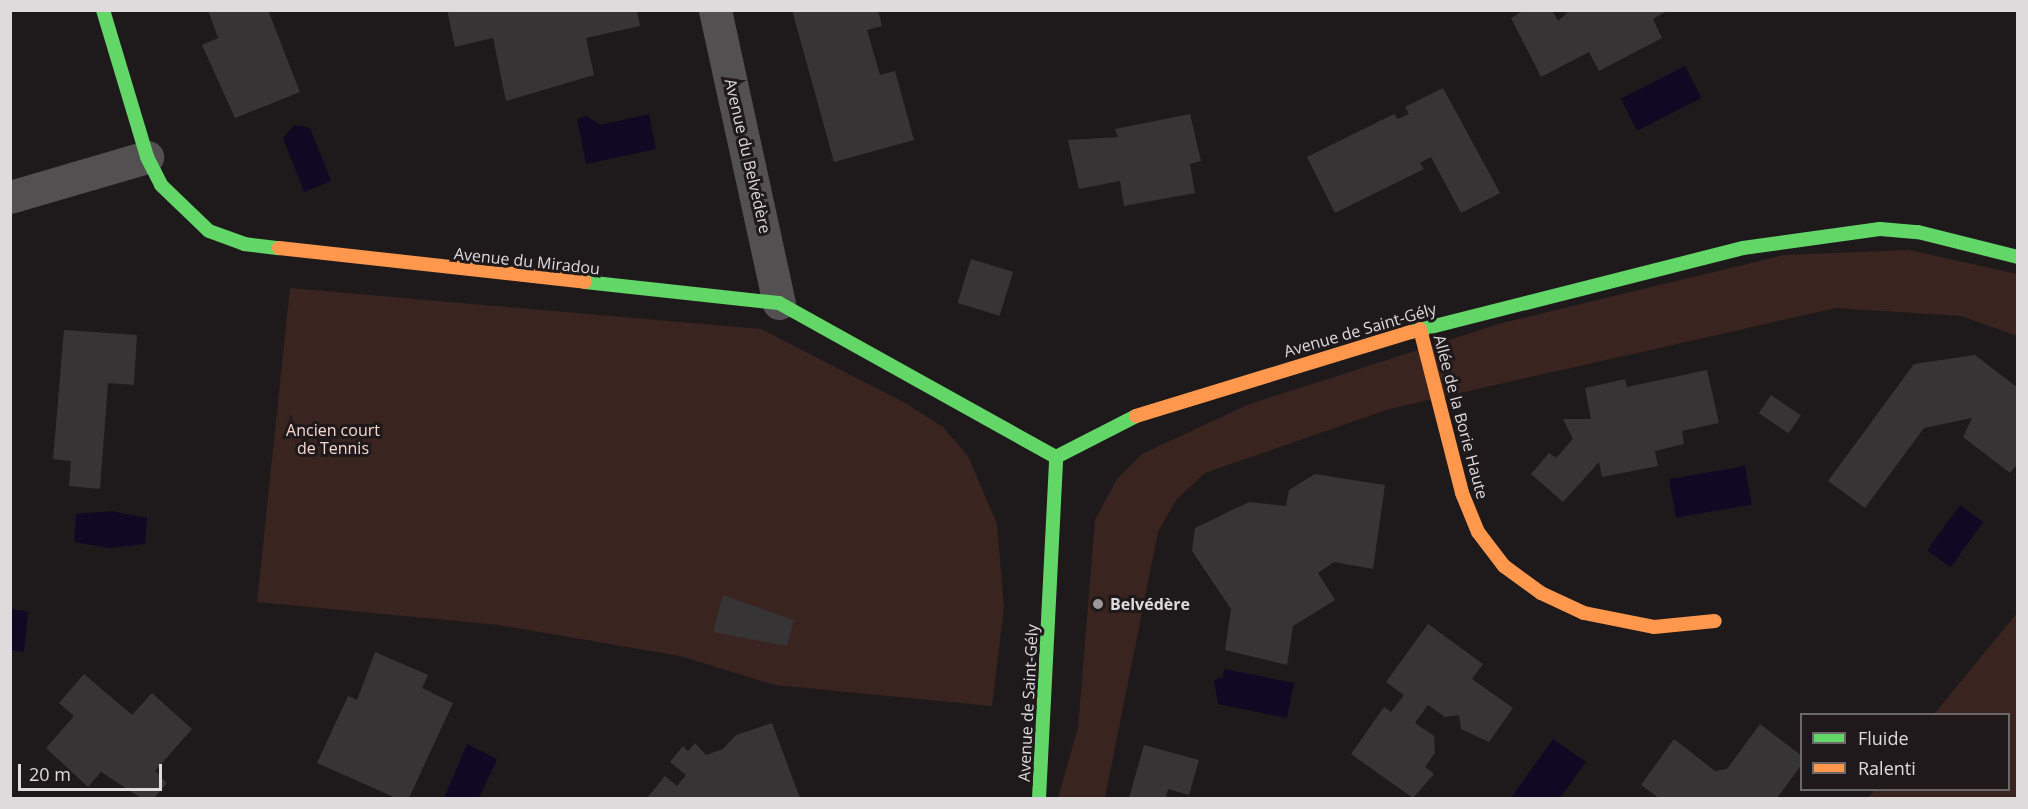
<!DOCTYPE html>
<meta charset="utf-8">
<style>
body{margin:0}
#map{position:relative;width:2028px;height:809px;overflow:hidden;background:#1e1a1c;font-family:"Open Sans",sans-serif}
div>[style]{position:absolute}
[style*='--x']{left:calc(var(--x)*1px);top:calc(var(--y)*1px);width:calc(var(--w)*1px);rotate:calc(var(--a)*1deg)}
.green>*{inset:0;background:#39241f}
.water>*{inset:0;background:#110823;transform-origin:0 0}
.building>*{inset:0;background:#363435;transform-origin:0 0}
.street>*{height:33px;margin:-16.5px;padding:0 16.5px;transform-origin:16.5px;border-radius:16.5px;background:#535052}
.fast>*{height:14px;margin:-7px;padding:0 7px;transform-origin:7px;border-radius:7px;background:#63d668}
.slow>*{height:14px;margin:-7px;padding:0 7px;transform-origin:7px;border-radius:7px;background:#ff974d}
.dots>*{width:16px;height:16px;translate:-50% -50%;box-sizing:border-box;border:3px solid #1f191c;border-radius:50%}
span{translate:-50% -50%;white-space:nowrap;text-align:center;line-height:1.15;-webkit-text-stroke:6px #1f191c;paint-order:stroke}
.street-label{font-size:16px;color:#dfdbdd}
.park-label{font-size:16px;color:#f6d8ce}
.poi-label{font-size:16px;color:#dfdbdd;font-weight:700}
.left{translate:0 -50%;text-align:left}
.frame{position:absolute;inset:0;border:12px solid #dfdbdd;pointer-events:none}
.legend{position:absolute;left:1800px;top:713px;width:210px;height:78px;box-sizing:border-box;background:#1f191c;border:2px solid #6c6769;margin:0;padding:8px 10px;list-style:none;font-size:18px;color:#dfdbdd}
.legend li{display:flex;align-items:center;gap:12px;height:30px}
.legend b{width:30px;border:2px solid #6c6769}
.scale{position:absolute;left:18px;top:764px;width:144px;height:27px;box-sizing:border-box;border:3px solid #dfdbdd;border-top:0;padding-left:8px;font-size:18px;line-height:21px;white-space:nowrap;color:#dfdbdd;-webkit-text-stroke:4px #1f191c;paint-order:stroke}
</style>
<div id="map">
<div class="green">
<i style="clip-path:polygon(1909px 250px,2017px 274px,2017px 336px,1961px 316px,1836px 308px,1389px 409px,1205px 473px,1176px 500px,1158px 532px,1105px 798px,1058px 798px,1078px 728px,1095px 520px,1117px 479px,1142px 454px,1247px 405px,1502px 323px,1784px 255px)"></i>
<i style="clip-path:polygon(290px 288px,761px 329px,907px 404px,943px 427px,968px 456px,997px 524px,1004px 607px,992px 706px,775px 685px,680px 656px,499px 625px,257px 602px)"></i>
<i style="clip-path:polygon(2017px 613px,2017px 798px,1868px 798px,1875px 790px,2008px 790px,2008px 714px,1934px 714px)"></i>
</div>
<div class="water">
<i style="left:1685px;top:66px;width:36px;height:72px;rotate:63deg"></i>
<i style="clip-path:polygon(649px 114px,656px 149px,586px 164px,577px 119px,587px 116px,600px 125px)"></i>
<i style="clip-path:polygon(294px 125px,310px 128px,331px 181px,304px 192px,283px 138px)"></i>
<i style="left:1745px;top:466px;width:39px;height:77px;rotate:80deg"></i>
<i style="left:1960px;top:505px;width:29px;height:56px;rotate:36deg"></i>
<i style="clip-path:polygon(112px 511px,147px 518px,145px 544px,109px 548px,74px 542px,76px 514px)"></i>
<i style="clip-path:polygon(11px 609px,28px 612px,24px 652px,11px 650px)"></i>
<i style="clip-path:polygon(1224px 669px,1294px 683px,1287px 718px,1218px 704px,1214px 680px,1223px 677px)"></i>
<i style="clip-path:polygon(1553px 739px,1586px 762px,1560px 798px,1511px 798px)"></i>
<i style="clip-path:polygon(467px 744px,497px 759px,479px 798px,444px 798px)"></i>
</div>
<div class="building">
<i style="clip-path:polygon(208px 10px,268px 10px,300px 92px,235px 118px,202px 45px,218px 38px)"></i>
<i style="clip-path:polygon(447px 10px,637px 10px,640px 26px,586px 38px,594px 75px,506px 101px,493px 38px,455px 47px)"></i>
<i style="clip-path:polygon(792px 10px,878px 10px,882px 26px,867px 30px,880px 75px,895px 71px,914px 140px,834px 162px)"></i>
<i style="clip-path:polygon(1524px 10px,1552px 10px,1558px 21px,1570px 10px,1669px 10px,1653px 19px,1662px 38px,1599px 71px,1589px 52px,1541px 77px,1511px 18px)"></i>
<i style="clip-path:polygon(1443px 88px,1500px 193px,1461px 213px,1431px 157px,1420px 163px,1424px 169px,1335px 213px,1307px 157px,1394px 114px,1398px 119px,1409px 114px,1405px 107px)"></i>
<i style="clip-path:polygon(1190px 114px,1201px 161px,1190px 164px,1195px 193px,1124px 206px,1120px 181px,1079px 189px,1068px 140px,1118px 137px,1115px 129px)"></i>
<i style="left:971px;top:259px;width:44px;height:46px;rotate:17deg"></i>
<i style="clip-path:polygon(64px 330px,137px 335px,134px 385px,108px 383px,100px 489px,69px 486px,71px 461px,53px 459px)"></i>
<i style="clip-path:polygon(1975px 355px,2018px 388px,2018px 463px,2010px 473px,1963px 437px,1972px 418px,1924px 428px,1865px 508px,1828px 481px,1914px 364px)"></i>
<i style="clip-path:polygon(1707px 370px,1719px 423px,1682px 431px,1684px 444px,1655px 451px,1658px 466px,1602px 477px,1599px 462px,1563px 502px,1531px 474px,1549px 453px,1556px 458px,1573px 439px,1563px 419px,1591px 419px,1585px 388px,1625px 379px,1627px 387px)"></i>
<i style="left:1771px;top:395px;width:36px;height:22px;rotate:34deg"></i>
<i style="clip-path:polygon(1315px 474px,1385px 485px,1373px 569px,1334px 562px,1318px 573px,1335px 600px,1293px 626px,1287px 665px,1225px 650px,1231px 609px,1192px 551px,1195px 528px,1249px 502px,1286px 506px,1289px 490px)"></i>
<i style="clip-path:polygon(723px 595px,794px 620px,787px 646px,713px 632px)"></i>
<i style="clip-path:polygon(1428px 624px,1483px 664px,1472px 679px,1513px 708px,1489px 742px,1461px 729px,1459px 715px,1445px 717px,1428px 705px,1415px 723px,1434px 736px,1435px 753px,1425px 767px,1434px 774px,1413px 798px,1351px 754px,1384px 707px,1391px 712px,1404px 695px,1386px 682px)"></i>
<i style="clip-path:polygon(375px 652px,428px 675px,422px 688px,453px 703px,409px 798px,396px 798px,317px 763px,348px 696px,357px 700px)"></i>
<i style="clip-path:polygon(84px 674px,132px 715px,152px 693px,192px 729px,155px 771px,167px 783px,154px 798px,141px 798px,101px 772px,88px 787px,46px 748px,74px 716px,59px 703px)"></i>
<i style="clip-path:polygon(772px 723px,800px 798px,647px 798px,665px 776px,677px 786px,686px 775px,670px 762px,683px 746px,688px 751px,695px 743px,706px 755px,723px 749px,736px 735px)"></i>
<i style="clip-path:polygon(1760px 724px,1802px 756px,1802px 764px,1777px 798px,1659px 798px,1641px 785px,1674px 739px,1715px 771px,1727px 769px)"></i>
<i style="clip-path:polygon(1144px 745px,1199px 760px,1189px 795px,1168px 789px,1166px 798px,1129px 798px)"></i>
</div>
<div class="street">
<i style="--x:715;--y:10;--w:300;--a:77.7"></i>
<i style="--x:10;--y:197;--w:143;--a:-16.3"></i>
</div>
<div class="fast">
<i style="--x:103;--y:10;--w:153;--a:73.3"></i>
<i style="--x:147;--y:157;--w:31;--a:63"></i>
<i style="--x:161;--y:185;--w:66;--a:43.8"></i>
<i style="--x:209;--y:231;--w:37;--a:20"></i>
<i style="--x:244;--y:244;--w:35;--a:7"></i>
<i style="--x:585;--y:282;--w:195;--a:6.2"></i>
<i style="--x:779;--y:303;--w:317;--a:29.1"></i>
<i style="--x:1411;--y:332;--w:342;--a:-14.2"></i>
<i style="--x:1743;--y:248;--w:138;--a:-7.9"></i>
<i style="--x:1880;--y:229;--w:38;--a:5"></i>
<i style="--x:1918;--y:232;--w:103;--a:14"></i>
<i style="--x:1039;--y:798;--w:341;--a:-87.1"></i>
<i style="--x:1056;--y:457;--w:90;--a:-27.1"></i>
</div>
<div class="slow">
<i style="--x:279;--y:248;--w:308;--a:6.3"></i>
<i style="--x:1420;--y:329;--w:169;--a:75.6"></i>
<i style="--x:1462;--y:493;--w:42;--a:67.7"></i>
<i style="--x:1478;--y:532;--w:43;--a:52.6"></i>
<i style="--x:1504;--y:566;--w:46;--a:36.1"></i>
<i style="--x:1541;--y:593;--w:47;--a:24.9"></i>
<i style="--x:1584;--y:613;--w:71;--a:11.3"></i>
<i style="--x:1654;--y:627;--w:61;--a:-5.6"></i>
<i style="--x:1136;--y:416;--w:288;--a:-17"></i>
</div>
<div class="dots">
<i style="left:1098px;top:604px;background:#9b9799"></i>
</div>
<div class="street-label">
<span style="left:748px;top:156px;rotate:77deg">Avenue du Belvédère</span>
<span style="left:527px;top:261px;rotate:6deg">Avenue du Miradou</span>
<span style="left:1360px;top:330px;rotate:-16deg">Avenue de Saint-Gély</span>
<span style="left:1461px;top:417px;rotate:75deg">Allée de la Borie Haute</span>
<span style="left:1028px;top:703px;rotate:-87deg">Avenue de Saint-Gély</span>
</div>
<div class="park-label">
<span style="left:333px;top:439px">Ancien court<br>de Tennis</span>
</div>
<div class="poi-label">
<span class="left" style="left:1110px;top:604px">Belvédère</span>
</div>
<div class="frame"></div>
<ul class="legend">
<li><b style="height:8px;background:#63d668"></b>Fluide</li>
<li><b style="height:8px;background:#ff974d"></b>Ralenti</li>
</ul>
<div class="scale">20 m</div>
</div>
